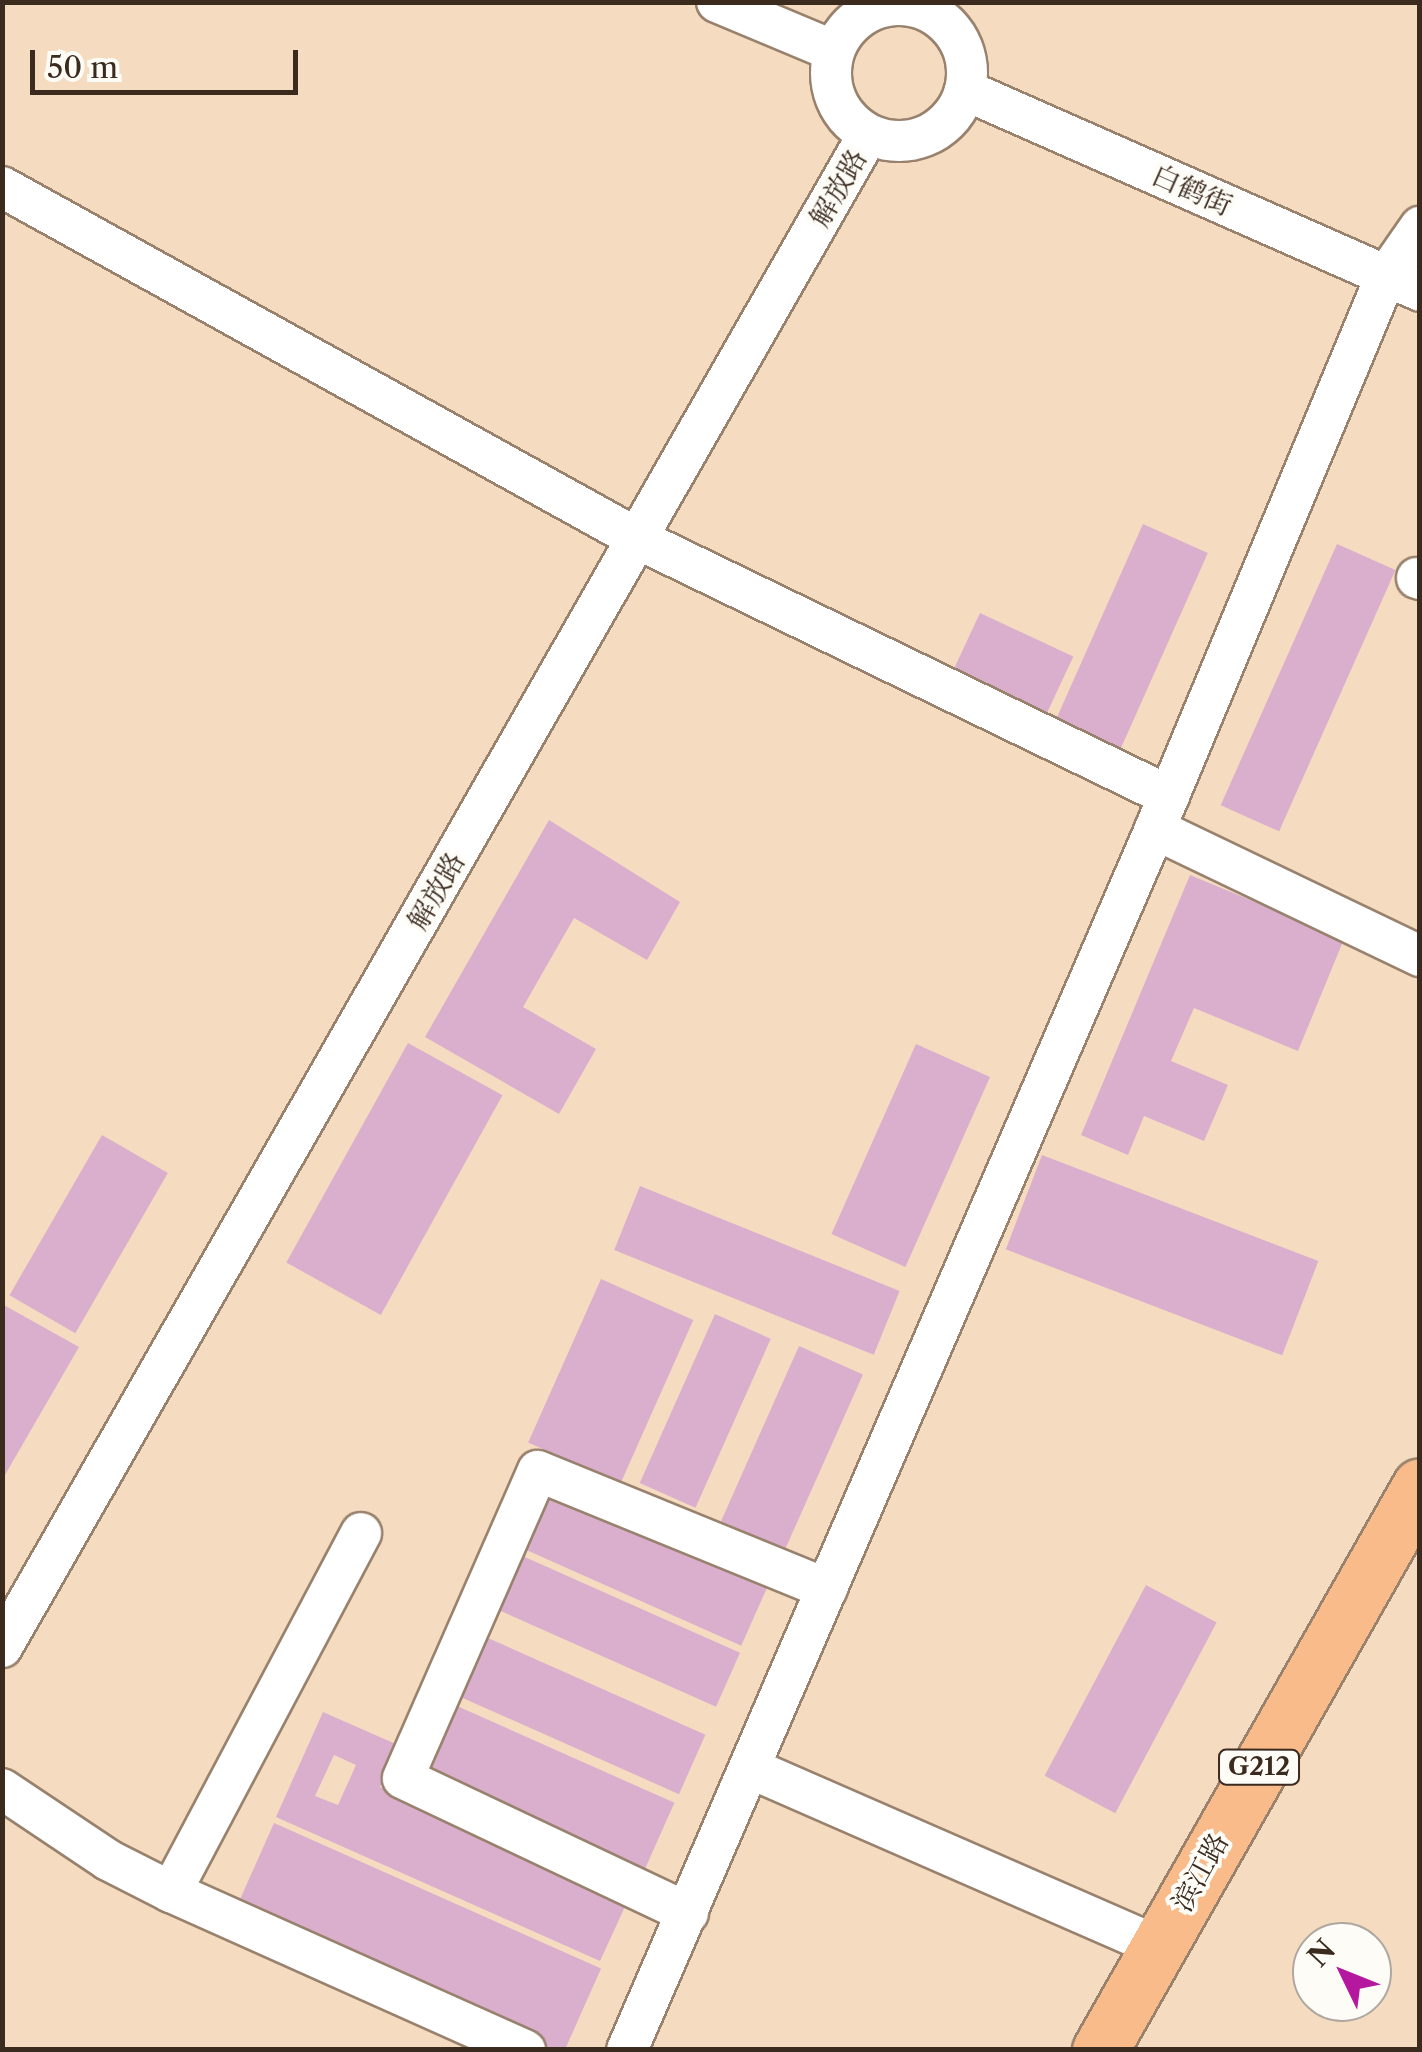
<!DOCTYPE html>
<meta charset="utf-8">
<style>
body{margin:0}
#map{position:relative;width:1422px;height:2052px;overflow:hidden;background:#f5dbbf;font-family:"Libre Caslon Text","Noto Serif SC",serif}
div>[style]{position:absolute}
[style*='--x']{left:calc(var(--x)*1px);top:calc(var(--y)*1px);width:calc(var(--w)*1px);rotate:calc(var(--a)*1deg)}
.building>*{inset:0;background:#daafcd;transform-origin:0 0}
.roads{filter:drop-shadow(2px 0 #98826e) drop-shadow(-2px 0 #98826e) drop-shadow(0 2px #98826e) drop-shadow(0 -2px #98826e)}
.minor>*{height:40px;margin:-20px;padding:0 20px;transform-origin:20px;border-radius:20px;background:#fff}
.minor>.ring{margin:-20px;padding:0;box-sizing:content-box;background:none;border:40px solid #fff;border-radius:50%}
.highway>*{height:55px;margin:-27.5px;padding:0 27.5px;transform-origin:27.5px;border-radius:27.5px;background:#fabb8b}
span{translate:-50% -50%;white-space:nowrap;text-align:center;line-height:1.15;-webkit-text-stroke:8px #fdfcf7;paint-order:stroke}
.shield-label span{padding:2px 8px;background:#fdfcf7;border:2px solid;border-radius:8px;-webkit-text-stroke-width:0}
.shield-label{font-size:25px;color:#3b2a1e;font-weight:700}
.street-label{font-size:28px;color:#3b2a1e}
.frame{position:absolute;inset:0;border:5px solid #3b2a1e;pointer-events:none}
.north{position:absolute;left:1292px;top:1922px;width:100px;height:100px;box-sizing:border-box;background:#fdfcf7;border:2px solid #afa8a0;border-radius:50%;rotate:313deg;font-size:28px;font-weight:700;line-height:40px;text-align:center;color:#3b2a1e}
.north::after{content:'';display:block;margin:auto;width:35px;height:45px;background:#b5179e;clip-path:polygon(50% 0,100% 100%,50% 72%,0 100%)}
.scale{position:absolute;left:30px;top:50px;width:268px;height:45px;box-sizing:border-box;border:5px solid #3b2a1e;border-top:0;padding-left:12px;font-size:30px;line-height:35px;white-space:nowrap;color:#3b2a1e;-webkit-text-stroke:8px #fdfcf7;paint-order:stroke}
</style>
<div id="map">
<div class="building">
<i style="left:1143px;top:524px;width:71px;height:224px;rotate:24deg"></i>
<i style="left:1337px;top:544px;width:64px;height:286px;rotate:24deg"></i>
<i style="left:980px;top:613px;width:103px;height:75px;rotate:25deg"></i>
<i style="clip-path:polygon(549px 820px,680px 902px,647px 960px,574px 918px,523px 1007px,596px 1049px,559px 1114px,425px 1037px)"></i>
<i style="clip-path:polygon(1190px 875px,1344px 939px,1298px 1051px,1194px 1008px,1171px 1061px,1228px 1085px,1204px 1141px,1144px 1116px,1128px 1155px,1081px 1135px)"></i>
<i style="left:408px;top:1043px;width:108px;height:251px;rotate:29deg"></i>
<i style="left:916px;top:1044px;width:81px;height:208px;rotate:24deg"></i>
<i style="left:102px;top:1135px;width:76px;height:185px;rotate:30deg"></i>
<i style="left:1042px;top:1155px;width:296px;height:101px;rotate:21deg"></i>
<i style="left:640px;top:1186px;width:280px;height:69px;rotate:22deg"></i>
<i style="left:601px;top:1279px;width:101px;height:179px;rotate:24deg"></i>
<i style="clip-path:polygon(2px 1304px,79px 1347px,2px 1480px)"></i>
<i style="left:715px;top:1314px;width:61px;height:185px;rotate:24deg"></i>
<i style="left:799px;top:1346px;width:70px;height:192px;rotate:24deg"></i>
<i style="left:547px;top:1487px;width:242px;height:66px;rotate:24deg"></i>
<i style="left:518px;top:1554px;width:243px;height:59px;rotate:24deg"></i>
<i style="left:1146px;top:1585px;width:80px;height:216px;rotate:28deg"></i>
<i style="left:488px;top:1638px;width:238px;height:65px;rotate:24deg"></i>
<i style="left:457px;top:1706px;width:238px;height:78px;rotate:24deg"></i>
<i style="clip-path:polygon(evenodd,323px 1712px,398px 1745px,380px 1787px,629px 1898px,600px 1961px,276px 1817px,323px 1712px,334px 1755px,356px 1765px,338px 1805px,315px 1796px,334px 1755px)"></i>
<i style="left:274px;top:1823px;width:358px;height:93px;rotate:24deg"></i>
</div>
<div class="roads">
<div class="minor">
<i style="--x:717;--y:2;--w:127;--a:22.7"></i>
<i class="ring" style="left:831px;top:5px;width:96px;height:96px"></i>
<i style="--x:965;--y:90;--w:497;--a:23.8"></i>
<i style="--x:2;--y:187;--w:727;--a:28.96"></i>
<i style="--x:638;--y:539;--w:590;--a:25.83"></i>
<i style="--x:1417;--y:578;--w:3;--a:18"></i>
<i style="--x:1155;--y:829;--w:294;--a:25.6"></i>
<i style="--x:2;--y:1647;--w:1742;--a:-60.2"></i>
<i style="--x:752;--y:1769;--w:443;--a:23.6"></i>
<i style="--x:2;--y:1789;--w:128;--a:33.8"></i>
<i style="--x:108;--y:1860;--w:71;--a:26.9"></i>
<i style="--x:171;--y:1892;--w:388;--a:24.1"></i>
<i style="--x:171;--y:1892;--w:406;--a:-62.1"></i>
<i style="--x:688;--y:1913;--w:315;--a:-154.7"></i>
<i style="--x:403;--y:1778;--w:335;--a:-66.3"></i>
<i style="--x:538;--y:1471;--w:312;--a:22.2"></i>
<i style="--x:627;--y:2050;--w:1330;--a:-66.61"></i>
<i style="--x:1155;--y:829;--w:599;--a:-67.33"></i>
<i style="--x:1386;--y:276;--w:60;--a:-55.2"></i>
</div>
<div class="highway">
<i style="--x:1100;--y:2050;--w:648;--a:-60.43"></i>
</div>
</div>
<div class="shield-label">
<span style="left:1259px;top:1767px">G212</span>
</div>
<div class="street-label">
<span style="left:838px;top:188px;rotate:-60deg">解放路</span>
<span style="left:1192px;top:190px;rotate:24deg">白鹤街</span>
<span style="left:436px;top:891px;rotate:-60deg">解放路</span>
<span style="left:1200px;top:1872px;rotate:-61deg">滨江路</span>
</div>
<div class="frame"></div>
<div class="north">N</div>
<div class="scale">50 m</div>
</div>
